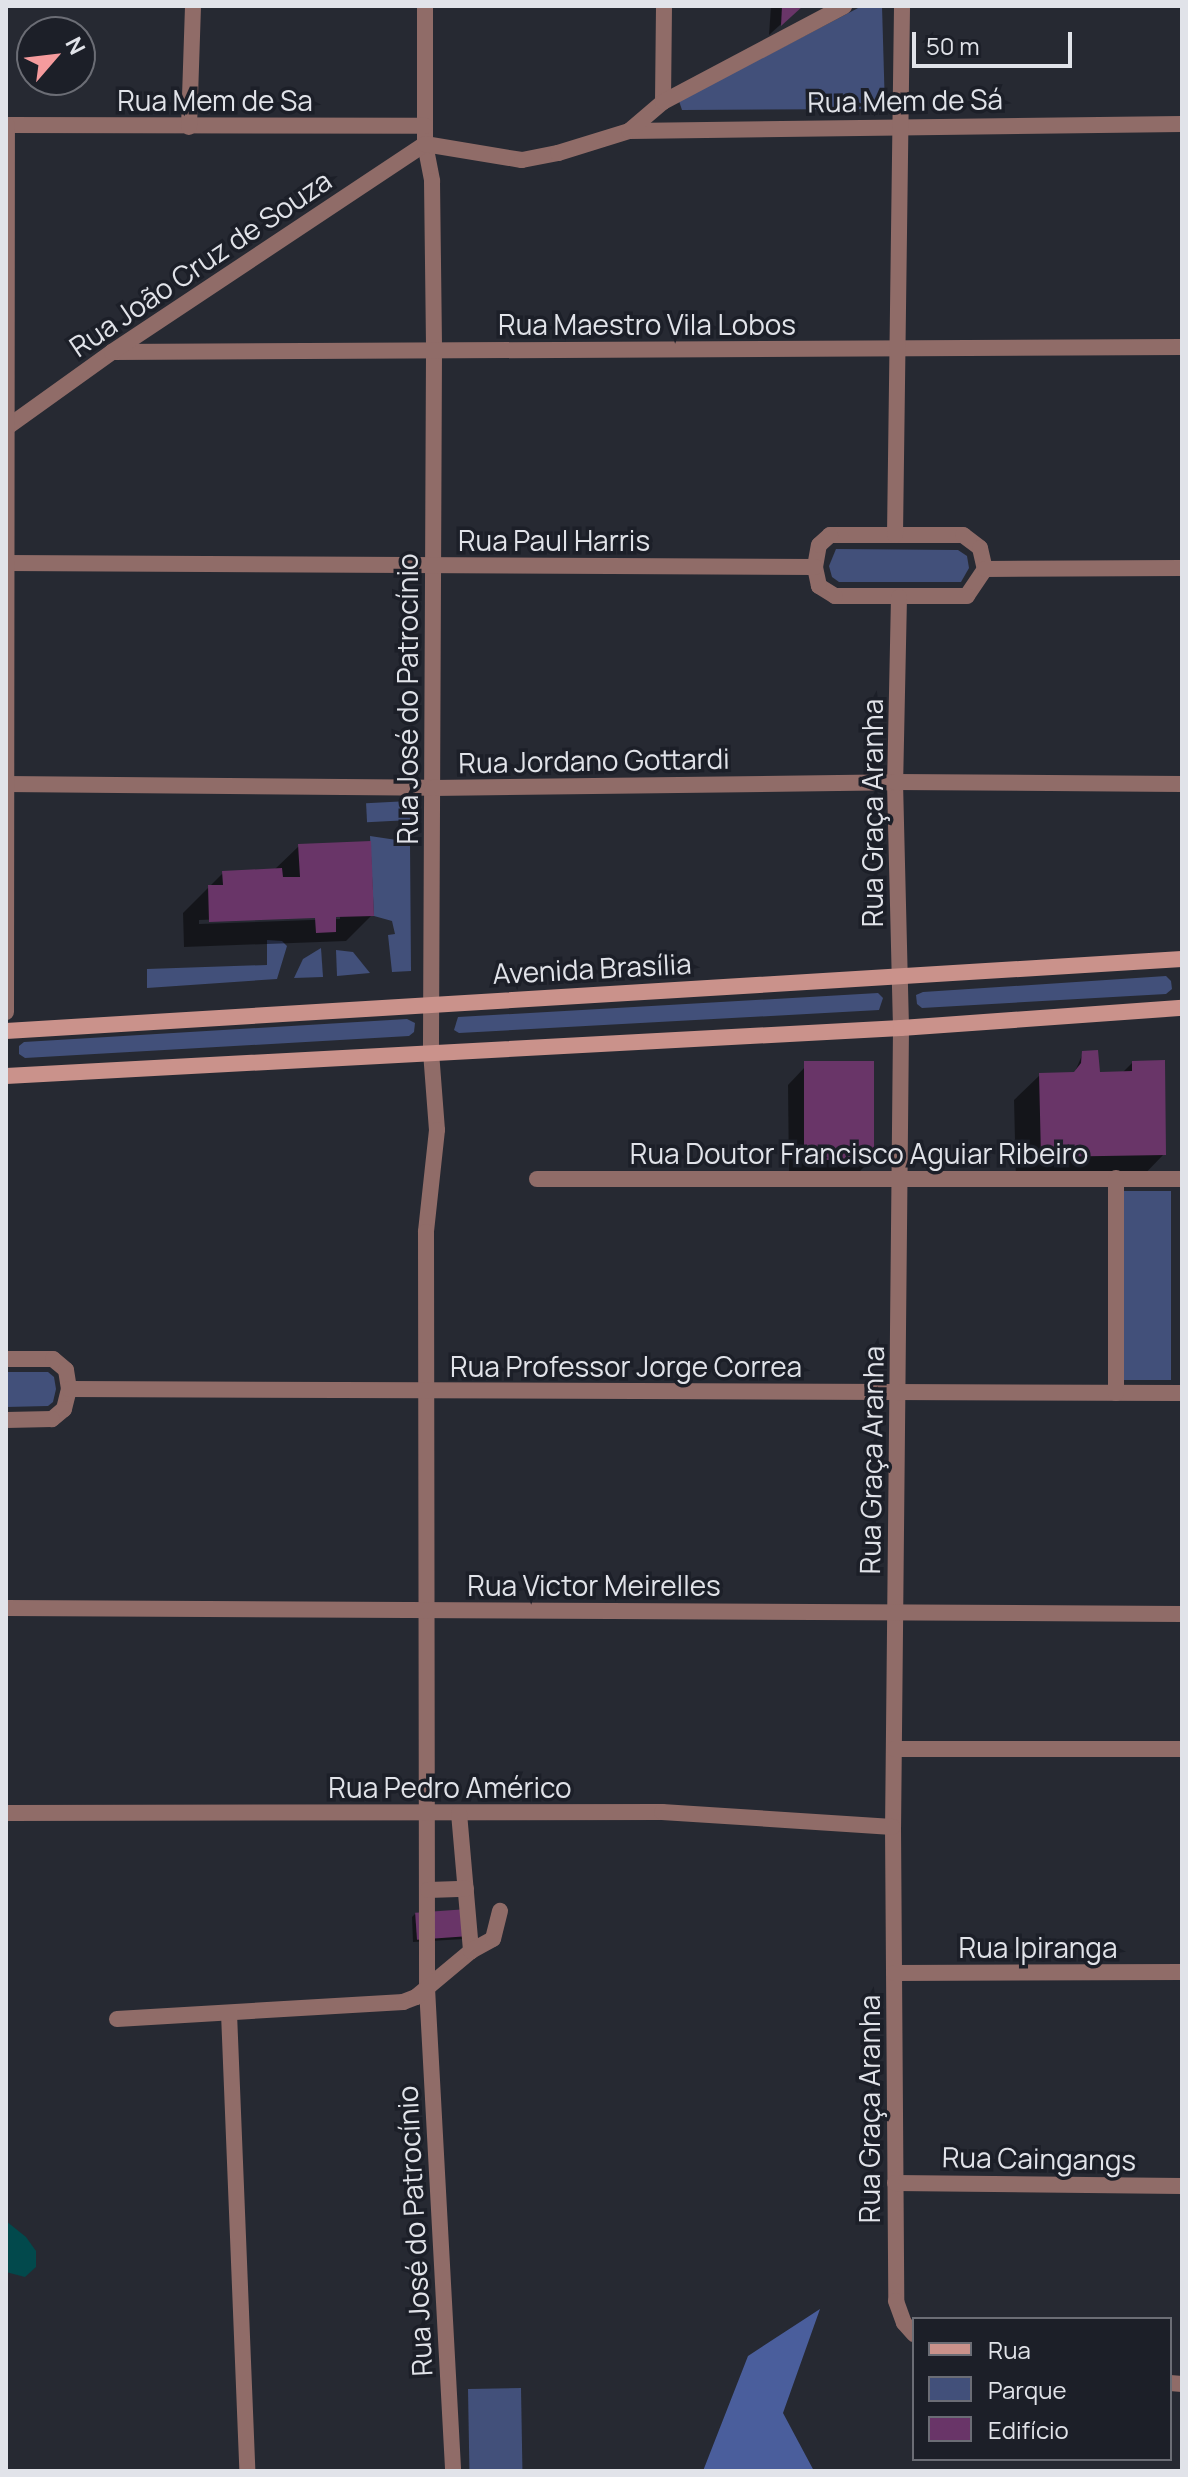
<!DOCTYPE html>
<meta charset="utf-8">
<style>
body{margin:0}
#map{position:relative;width:1188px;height:2477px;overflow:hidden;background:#262932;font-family:Manrope,sans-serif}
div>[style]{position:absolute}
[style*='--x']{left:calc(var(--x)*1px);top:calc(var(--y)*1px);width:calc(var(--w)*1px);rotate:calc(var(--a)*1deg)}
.green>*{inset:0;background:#42507a;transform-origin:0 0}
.forest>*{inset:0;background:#4a5e9c}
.water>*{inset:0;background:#02494c}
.shadow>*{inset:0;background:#0007}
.building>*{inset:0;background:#693568;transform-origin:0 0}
.minor>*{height:16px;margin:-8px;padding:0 8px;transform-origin:8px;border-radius:8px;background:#906c68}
.secondary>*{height:16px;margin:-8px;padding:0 8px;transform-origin:8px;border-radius:8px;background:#ca928b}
span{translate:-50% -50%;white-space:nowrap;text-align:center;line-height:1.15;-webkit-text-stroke:7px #1c1f28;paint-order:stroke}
.street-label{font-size:28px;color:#e1e3e9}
.frame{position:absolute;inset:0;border:8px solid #e1e3e9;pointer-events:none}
.legend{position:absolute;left:912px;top:2317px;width:260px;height:144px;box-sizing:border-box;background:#1c1f28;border:2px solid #6b6d75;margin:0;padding:10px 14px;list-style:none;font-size:24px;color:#e1e3e9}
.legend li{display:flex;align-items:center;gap:16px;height:40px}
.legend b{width:40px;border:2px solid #6b6d75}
.north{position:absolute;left:16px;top:16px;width:80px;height:80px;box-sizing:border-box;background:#1c1f28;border:2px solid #6b6d75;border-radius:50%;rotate:62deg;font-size:22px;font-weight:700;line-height:32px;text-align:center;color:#e1e3e9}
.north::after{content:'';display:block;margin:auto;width:28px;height:36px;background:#f59b9d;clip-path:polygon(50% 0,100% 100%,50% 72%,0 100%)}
.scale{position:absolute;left:912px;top:32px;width:160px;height:36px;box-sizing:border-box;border:4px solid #e1e3e9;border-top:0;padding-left:10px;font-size:24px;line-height:28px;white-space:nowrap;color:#e1e3e9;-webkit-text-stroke:6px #1c1f28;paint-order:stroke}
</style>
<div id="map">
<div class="green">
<i style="clip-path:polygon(862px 6px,882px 6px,885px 109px,682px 110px,679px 101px)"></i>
<i style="clip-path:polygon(836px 549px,958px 550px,967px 556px,969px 568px,961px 582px,839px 582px,832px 577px,829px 566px)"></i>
<i style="left:409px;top:801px;width:19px;height:43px;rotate:87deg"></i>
<i style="clip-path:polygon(370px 836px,410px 842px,411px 971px,392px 972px,388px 935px,395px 934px,392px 921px,374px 916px)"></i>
<i style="clip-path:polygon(267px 940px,282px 941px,287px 946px,277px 979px,147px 988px,147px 969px,267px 965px)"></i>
<i style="clip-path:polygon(321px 948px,323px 977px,294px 978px,303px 959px)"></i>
<i style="clip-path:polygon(336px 950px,353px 952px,370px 973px,337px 976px)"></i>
<i style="clip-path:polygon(1166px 976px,1171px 981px,1172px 989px,1166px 994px,922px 1008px,917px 1004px,916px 995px,923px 992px)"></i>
<i style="clip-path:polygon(878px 993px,883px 998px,879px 1010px,459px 1033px,454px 1030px,458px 1017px)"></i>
<i style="clip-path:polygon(407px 1019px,415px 1023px,414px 1032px,409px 1036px,25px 1058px,19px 1054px,19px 1046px,24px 1042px)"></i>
<i style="left:1124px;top:1191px;width:47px;height:189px"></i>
<i style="clip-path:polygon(6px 1372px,48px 1372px,54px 1377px,56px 1389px,53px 1402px,48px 1406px,6px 1407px)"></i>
<i style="left:521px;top:2388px;width:83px;height:53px;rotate:89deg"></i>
</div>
<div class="forest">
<i style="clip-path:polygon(820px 2309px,783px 2413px,814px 2471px,703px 2471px,748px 2356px)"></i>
</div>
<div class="water">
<i style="clip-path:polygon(6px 2221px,26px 2237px,36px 2251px,36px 2267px,25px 2277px,6px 2272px)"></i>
</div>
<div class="shadow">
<i style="clip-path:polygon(771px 6px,801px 6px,769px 35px)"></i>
<i style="clip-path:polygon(evenodd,299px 846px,372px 915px,346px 941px,184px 947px,183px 913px,223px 873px,274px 870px,299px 846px,340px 915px,340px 919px,199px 924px,199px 920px,340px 915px)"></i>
<i style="clip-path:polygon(1083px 1053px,1095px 1074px,1121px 1074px,1132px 1063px,1164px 1154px,1139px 1180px,1016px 1182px,1014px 1100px,1040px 1075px,1074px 1074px)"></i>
<i style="clip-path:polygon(805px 1067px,872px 1159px,854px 1177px,789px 1178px,788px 1085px)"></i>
<i style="clip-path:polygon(466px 1911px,464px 1939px,413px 1942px,412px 1917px,416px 1913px)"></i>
</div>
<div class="building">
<i style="clip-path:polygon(782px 6px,803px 6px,781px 26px)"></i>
<i style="clip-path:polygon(371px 841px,374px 916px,336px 917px,336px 932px,316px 933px,315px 918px,209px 922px,208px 885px,223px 885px,222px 871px,282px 868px,283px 877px,300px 877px,298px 844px)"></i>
<i style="clip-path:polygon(1098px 1050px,1100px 1072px,1132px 1071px,1132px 1061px,1165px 1060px,1166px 1155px,1041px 1157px,1039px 1073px,1074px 1072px,1081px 1063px,1082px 1051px)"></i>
<i style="left:874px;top:1061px;width:99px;height:70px;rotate:90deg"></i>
<i style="left:468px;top:1909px;width:27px;height:53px;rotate:86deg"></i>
</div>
<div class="minor">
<i style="--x:425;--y:6;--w:138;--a:90"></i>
<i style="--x:425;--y:144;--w:38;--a:79"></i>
<i style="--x:432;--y:181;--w:171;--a:89.3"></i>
<i style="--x:434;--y:352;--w:700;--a:90.25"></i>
<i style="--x:431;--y:1052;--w:78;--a:85.6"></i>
<i style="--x:437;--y:1130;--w:103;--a:96.2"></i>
<i style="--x:426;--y:1232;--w:756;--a:89.92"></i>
<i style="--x:427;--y:1988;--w:484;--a:86.9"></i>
<i style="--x:663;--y:102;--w:96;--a:-89.4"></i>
<i style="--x:6;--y:125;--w:419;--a:0.1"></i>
<i style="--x:189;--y:127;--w:121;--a:-88.1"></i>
<i style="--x:629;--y:131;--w:553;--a:-0.73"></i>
<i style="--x:112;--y:352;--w:1070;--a:-0.27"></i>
<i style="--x:6;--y:428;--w:130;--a:-35.6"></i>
<i style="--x:112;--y:352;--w:376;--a:-33.6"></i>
<i style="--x:425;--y:144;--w:98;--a:9.4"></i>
<i style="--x:522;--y:160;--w:37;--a:-11"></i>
<i style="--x:558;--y:153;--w:74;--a:-17.2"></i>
<i style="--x:629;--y:131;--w:45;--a:-40.5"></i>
<i style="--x:663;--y:102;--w:205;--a:-27.9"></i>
<i style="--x:830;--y:535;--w:133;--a:0"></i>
<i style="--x:963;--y:535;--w:21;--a:37"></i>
<i style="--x:980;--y:548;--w:22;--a:77"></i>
<i style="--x:985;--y:569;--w:32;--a:124"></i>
<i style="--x:967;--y:596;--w:132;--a:180"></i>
<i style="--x:835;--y:596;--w:19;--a:-148"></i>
<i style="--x:819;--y:586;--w:19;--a:-102"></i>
<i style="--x:815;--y:567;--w:22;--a:-80"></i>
<i style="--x:819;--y:545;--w:15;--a:-42"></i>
<i style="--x:895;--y:535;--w:529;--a:-89.24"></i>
<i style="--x:6;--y:563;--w:809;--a:0.28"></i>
<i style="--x:985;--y:569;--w:197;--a:-0.3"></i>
<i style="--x:899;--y:597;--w:185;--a:91.2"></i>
<i style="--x:895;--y:782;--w:246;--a:88.6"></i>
<i style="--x:901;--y:1028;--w:799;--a:90.57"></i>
<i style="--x:893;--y:1827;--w:474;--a:89.6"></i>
<i style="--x:896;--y:2301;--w:23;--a:70"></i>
<i style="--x:904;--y:2323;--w:15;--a:48"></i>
<i style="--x:6;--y:784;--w:426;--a:0.5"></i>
<i style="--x:432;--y:788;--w:463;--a:-0.7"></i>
<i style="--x:895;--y:782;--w:287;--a:0.4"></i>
<i style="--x:6;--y:1012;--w:887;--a:-89.94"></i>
<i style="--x:537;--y:1179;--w:645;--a:0"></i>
<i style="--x:6;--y:1359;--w:47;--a:0"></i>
<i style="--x:53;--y:1359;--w:17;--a:40"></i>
<i style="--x:66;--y:1370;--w:19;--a:81"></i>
<i style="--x:69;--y:1389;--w:21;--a:104"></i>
<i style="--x:64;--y:1409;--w:16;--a:140"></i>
<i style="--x:52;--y:1419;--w:46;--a:178.8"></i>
<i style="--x:69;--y:1389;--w:1113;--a:0.21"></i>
<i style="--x:1116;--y:1393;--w:215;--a:-90"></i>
<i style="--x:6;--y:1608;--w:1176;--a:0.29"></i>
<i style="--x:894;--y:1749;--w:288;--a:0"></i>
<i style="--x:6;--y:1813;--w:656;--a:-0.09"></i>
<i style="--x:662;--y:1812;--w:231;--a:3.7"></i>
<i style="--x:459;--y:1813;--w:139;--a:85"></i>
<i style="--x:428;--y:1890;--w:38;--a:-2"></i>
<i style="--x:894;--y:1973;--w:288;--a:-0.2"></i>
<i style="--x:229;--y:2013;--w:458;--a:87.7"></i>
<i style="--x:117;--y:2019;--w:287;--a:-3.4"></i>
<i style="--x:403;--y:2002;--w:14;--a:-21"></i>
<i style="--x:416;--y:1997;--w:72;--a:-39.9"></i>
<i style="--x:471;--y:1951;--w:25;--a:-29"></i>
<i style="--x:493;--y:1939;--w:29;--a:-76"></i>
<i style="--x:895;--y:2183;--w:287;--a:0.6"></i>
<i style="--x:1170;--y:2383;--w:12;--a:5"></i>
</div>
<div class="secondary">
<i style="--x:6;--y:1031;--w:1178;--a:-3.5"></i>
<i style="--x:6;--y:1076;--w:896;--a:-3.07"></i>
<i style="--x:901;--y:1028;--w:282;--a:-4.1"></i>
</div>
<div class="street-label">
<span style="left:215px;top:100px">Rua Mem de Sa</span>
<span style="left:905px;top:100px;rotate:-1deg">Rua Mem de Sá</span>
<span style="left:200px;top:263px;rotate:-34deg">Rua João Cruz de Souza</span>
<span style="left:647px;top:324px">Rua Maestro Vila Lobos</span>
<span style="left:554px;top:540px">Rua Paul Harris</span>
<span style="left:407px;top:699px;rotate:-90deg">Rua José do Patrocínio</span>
<span style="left:594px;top:760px;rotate:-1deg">Rua Jordano Gottardi</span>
<span style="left:872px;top:813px;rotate:-90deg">Rua Graça Aranha</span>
<span style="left:592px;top:968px;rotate:-3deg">Avenida Brasília</span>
<span style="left:859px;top:1153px">Rua Doutor Francisco Aguiar Ribeiro</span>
<span style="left:626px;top:1366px">Rua Professor Jorge Correa</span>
<span style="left:871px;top:1460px;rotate:-89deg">Rua Graça Aranha</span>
<span style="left:594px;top:1585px">Rua Victor Meirelles</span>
<span style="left:450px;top:1787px">Rua Pedro Américo</span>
<span style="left:1038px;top:1947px">Rua Ipiranga</span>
<span style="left:869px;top:2109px;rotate:-90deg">Rua Graça Aranha</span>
<span style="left:1039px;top:2158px;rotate:1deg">Rua Caingangs</span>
<span style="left:414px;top:2231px;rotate:-93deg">Rua José do Patrocínio</span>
</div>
<div class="frame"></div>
<ul class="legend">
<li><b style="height:10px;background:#ca928b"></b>Rua</li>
<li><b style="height:22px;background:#42507a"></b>Parque</li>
<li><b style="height:22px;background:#693568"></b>Edifício</li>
</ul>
<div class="north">N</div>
<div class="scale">50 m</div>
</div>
